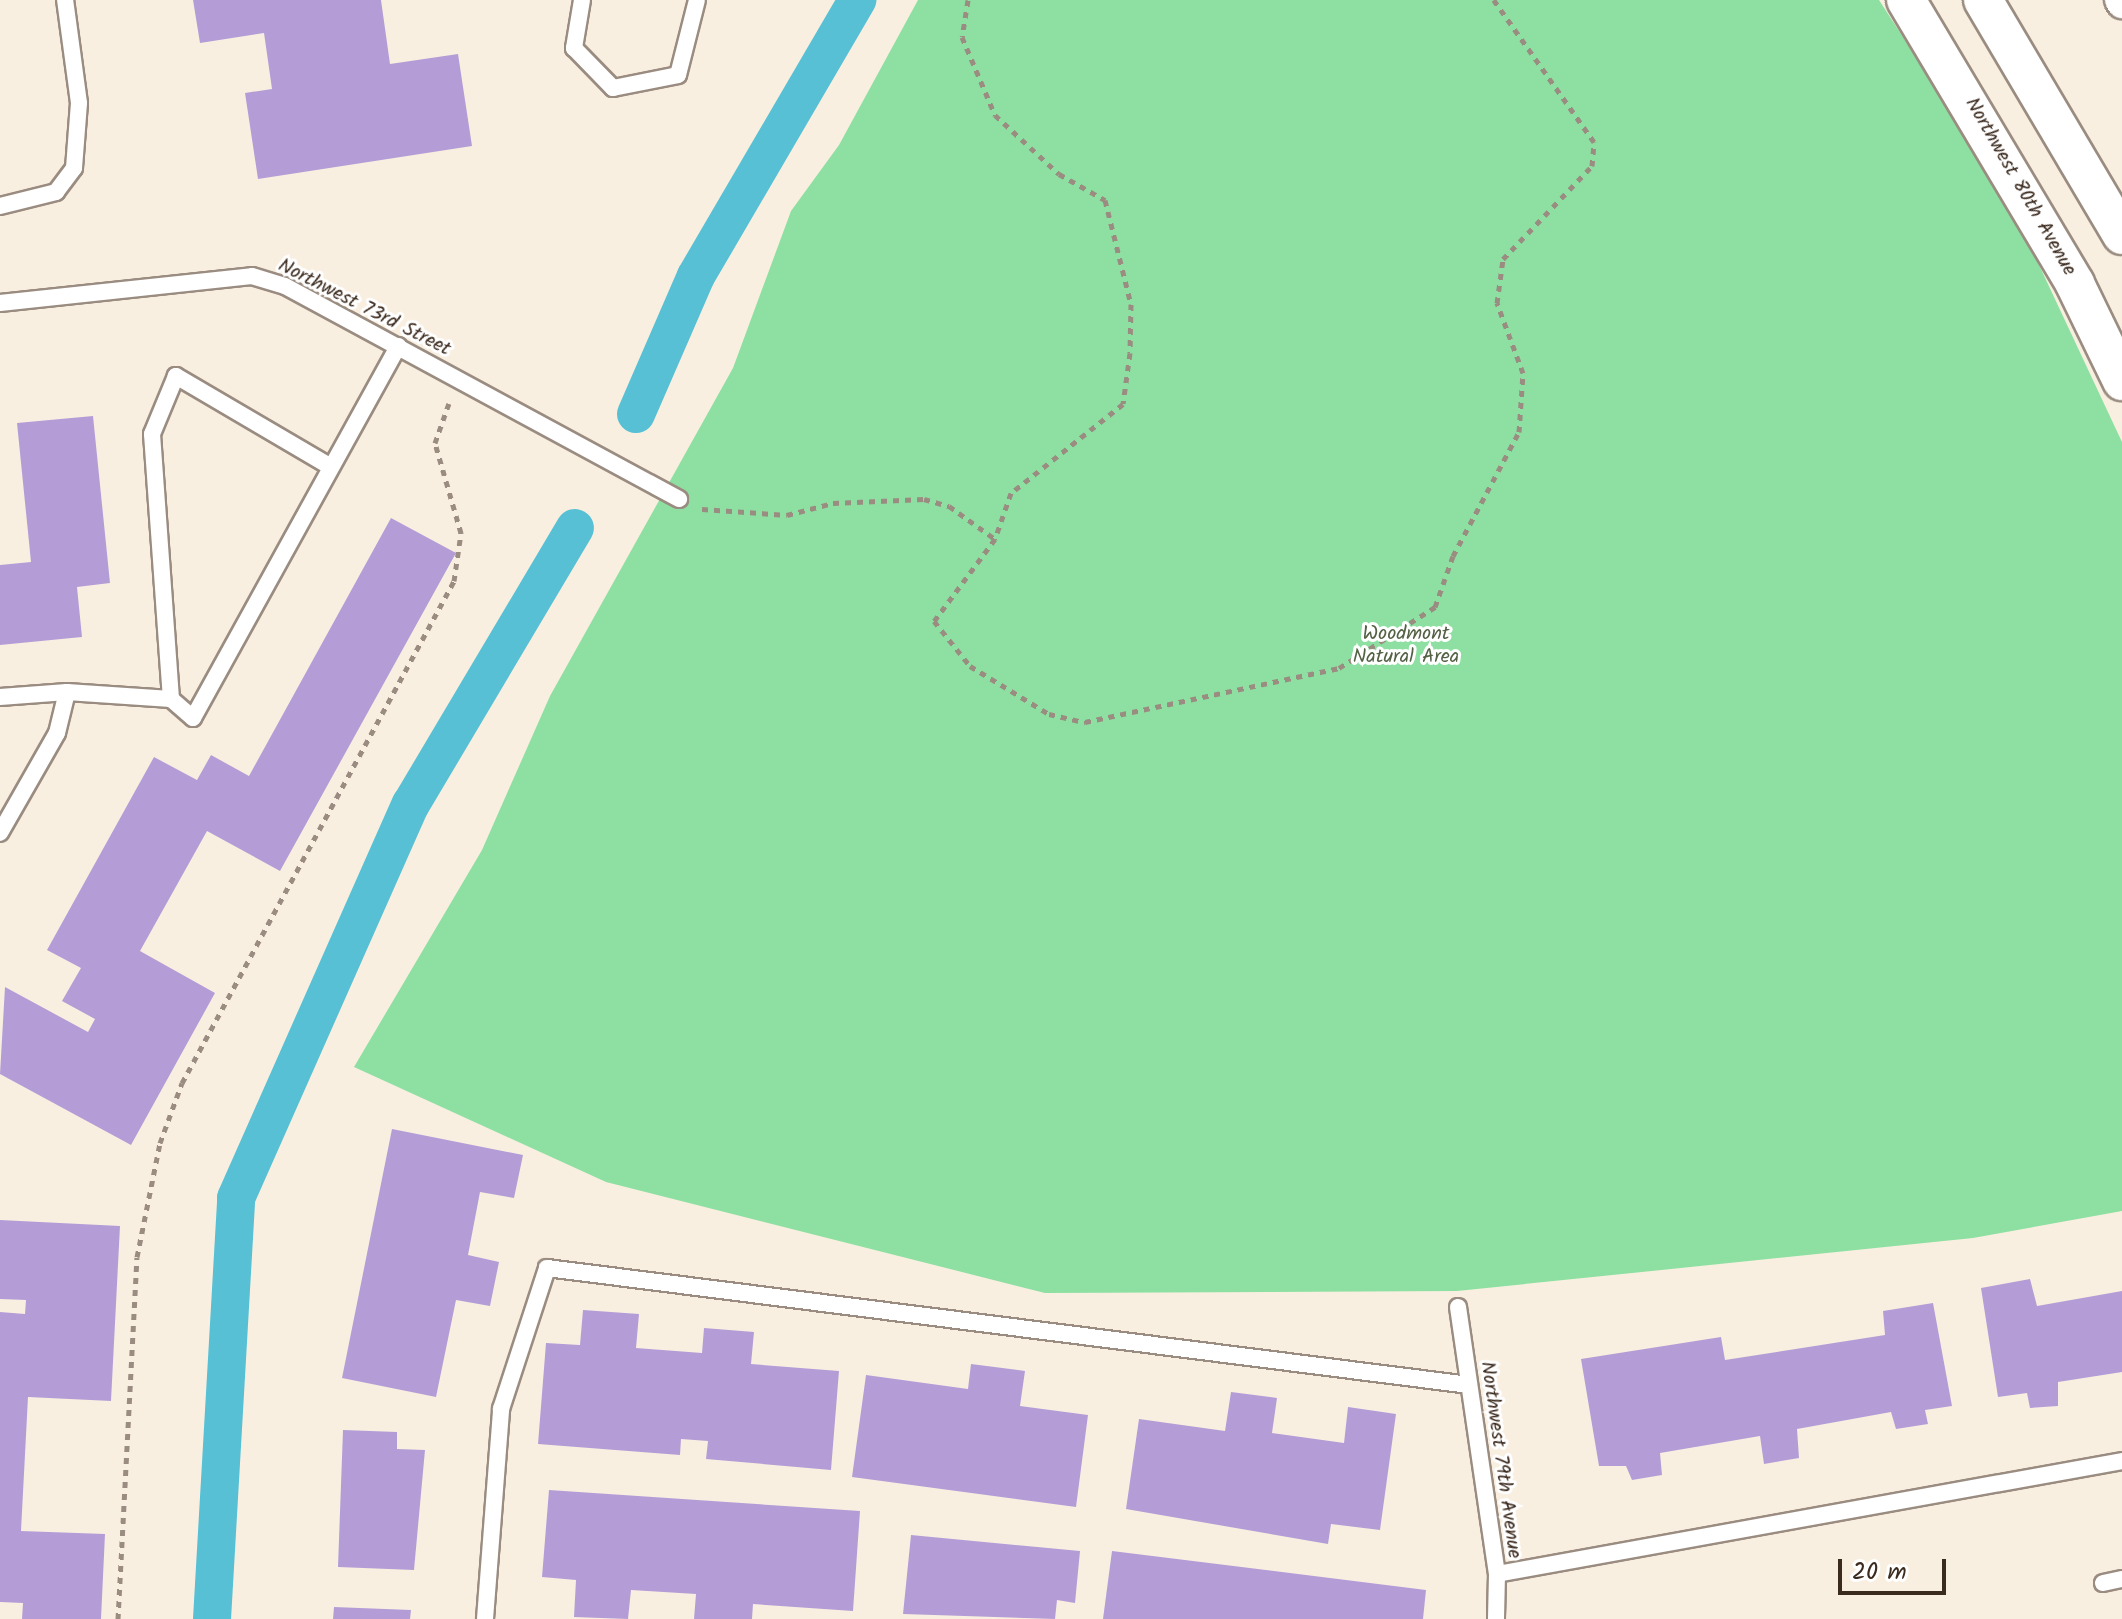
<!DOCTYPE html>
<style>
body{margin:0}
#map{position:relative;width:2122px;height:1619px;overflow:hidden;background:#f9efe1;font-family:Kalam,sans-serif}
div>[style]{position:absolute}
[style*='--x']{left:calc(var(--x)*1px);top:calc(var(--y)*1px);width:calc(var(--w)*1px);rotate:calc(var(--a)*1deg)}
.green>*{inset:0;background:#8de0a1}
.canal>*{height:38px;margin:-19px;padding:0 19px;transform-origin:19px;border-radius:19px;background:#57c0d4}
.building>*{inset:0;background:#b49dd7}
.path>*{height:5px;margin-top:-2.5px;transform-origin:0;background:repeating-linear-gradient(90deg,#9a8c80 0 6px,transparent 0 12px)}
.roads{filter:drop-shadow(2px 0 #9a8c80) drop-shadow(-2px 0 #9a8c80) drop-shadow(0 2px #9a8c80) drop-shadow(0 -2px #9a8c80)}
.service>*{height:16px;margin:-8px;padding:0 8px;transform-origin:8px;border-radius:8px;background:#fff}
.minor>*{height:30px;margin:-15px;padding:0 15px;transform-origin:15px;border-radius:15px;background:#fff}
.tertiary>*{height:38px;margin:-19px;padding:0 19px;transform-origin:19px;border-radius:19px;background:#fff}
span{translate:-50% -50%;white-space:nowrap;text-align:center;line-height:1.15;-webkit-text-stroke:6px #fff;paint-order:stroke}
.street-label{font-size:20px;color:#3b2a1e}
.park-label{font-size:20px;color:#546145}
.scale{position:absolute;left:1838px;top:1559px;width:108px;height:36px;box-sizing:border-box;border:4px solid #3b2a1e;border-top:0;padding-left:10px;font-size:24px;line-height:28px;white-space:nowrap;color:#3b2a1e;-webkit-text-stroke:6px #fff;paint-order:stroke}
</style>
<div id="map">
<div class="green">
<i style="clip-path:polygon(918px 0,1879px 0,2009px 201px,2122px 442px,2122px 1211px,1973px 1238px,1457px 1291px,1045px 1293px,606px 1182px,354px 1067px,482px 850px,550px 696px,733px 368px,791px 211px,839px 145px)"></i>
</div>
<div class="canal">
<i style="--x:636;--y:414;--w:150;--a:-66.5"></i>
<i style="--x:696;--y:276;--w:320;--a:-59.7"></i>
<i style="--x:212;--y:1619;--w:422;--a:-86.7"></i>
<i style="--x:236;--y:1198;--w:431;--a:-66.1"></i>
<i style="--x:411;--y:804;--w:321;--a:-59.3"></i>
</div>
<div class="building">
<i style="clip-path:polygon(193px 0,381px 0,390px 64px,458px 54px,472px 146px,258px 179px,245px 93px,272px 89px,264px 33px,200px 43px)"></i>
<i style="clip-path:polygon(93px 416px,110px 583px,77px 587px,82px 637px,0 645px,0 565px,31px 562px,17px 423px)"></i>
<i style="clip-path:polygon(391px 518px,456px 553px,280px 871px,207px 831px,140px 951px,215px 993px,131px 1145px,0 1074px,5px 987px,88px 1032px,95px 1019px,62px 1001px,81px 968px,47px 950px,154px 757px,197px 780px,211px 755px,249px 776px)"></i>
<i style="clip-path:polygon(392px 1129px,523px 1155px,514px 1198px,480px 1192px,468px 1255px,499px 1262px,490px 1306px,456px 1300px,436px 1397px,342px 1378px)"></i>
<i style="clip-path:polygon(0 1220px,120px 1226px,111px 1401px,28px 1397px,21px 1531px,105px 1534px,101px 1619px,22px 1619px,23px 1603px,0 1602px,0 1312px,25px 1314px,26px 1300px,0 1299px)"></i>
<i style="clip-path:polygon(2030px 1279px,2037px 1306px,2122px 1291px,2122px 1372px,2058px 1382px,2058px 1406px,2030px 1408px,2027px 1393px,1998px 1397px,1981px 1288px)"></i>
<i style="clip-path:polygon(1933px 1303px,1952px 1406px,1925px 1410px,1928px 1424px,1896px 1429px,1891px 1412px,1797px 1429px,1799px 1458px,1764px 1464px,1760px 1436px,1660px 1453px,1662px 1475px,1632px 1480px,1626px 1466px,1599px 1466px,1581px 1359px,1721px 1337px,1725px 1360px,1885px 1335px,1883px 1311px)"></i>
<i style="clip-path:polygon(583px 1310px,639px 1314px,636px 1348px,702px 1353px,704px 1328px,754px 1332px,751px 1364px,839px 1371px,831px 1470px,706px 1459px,708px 1441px,681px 1439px,680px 1455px,538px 1444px,546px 1343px,580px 1345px)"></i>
<i style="clip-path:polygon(971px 1364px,1025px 1371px,1020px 1406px,1088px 1415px,1076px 1507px,852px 1477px,866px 1375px,968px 1389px)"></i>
<i style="clip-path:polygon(1231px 1392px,1277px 1398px,1272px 1433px,1344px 1443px,1348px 1407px,1396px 1414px,1380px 1530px,1331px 1524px,1328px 1544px,1126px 1509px,1139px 1419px,1225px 1431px)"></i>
<i style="clip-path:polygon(343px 1430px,397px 1432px,397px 1449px,425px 1450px,414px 1570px,338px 1567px)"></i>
<i style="clip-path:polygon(549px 1490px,860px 1511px,853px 1611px,753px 1604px,752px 1619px,694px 1619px,696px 1594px,631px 1590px,628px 1619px,574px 1617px,576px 1580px,542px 1577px)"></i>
<i style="clip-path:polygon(911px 1535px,1080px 1551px,1075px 1603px,1057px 1600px,1055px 1619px,903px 1614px)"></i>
<i style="clip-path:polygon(1112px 1551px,1426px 1590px,1423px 1619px,1103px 1619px)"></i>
<i style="clip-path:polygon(334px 1607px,411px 1610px,410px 1619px,333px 1619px)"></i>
</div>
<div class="path">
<i style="--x:968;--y:0;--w:37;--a:99"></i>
<i style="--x:962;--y:37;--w:85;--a:67.1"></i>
<i style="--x:995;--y:115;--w:87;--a:42.7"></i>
<i style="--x:1059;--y:174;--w:53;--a:29.5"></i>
<i style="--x:1105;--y:200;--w:107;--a:76"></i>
<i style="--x:1131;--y:304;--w:49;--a:91.2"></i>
<i style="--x:1130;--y:353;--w:51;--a:97.8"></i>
<i style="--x:1123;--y:404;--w:143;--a:141.5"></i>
<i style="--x:1011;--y:493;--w:49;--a:109.2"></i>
<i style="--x:995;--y:539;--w:102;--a:126.6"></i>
<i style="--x:934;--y:621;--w:58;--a:51.3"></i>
<i style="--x:970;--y:666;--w:92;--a:31.3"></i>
<i style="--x:1049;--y:714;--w:37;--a:13"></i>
<i style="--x:1085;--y:722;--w:260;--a:-12"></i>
<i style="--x:1339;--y:668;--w:114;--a:-32.4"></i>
<i style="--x:1435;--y:607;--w:54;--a:-70.6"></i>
<i style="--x:1453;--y:556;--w:140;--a:-62"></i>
<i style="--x:1519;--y:432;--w:59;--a:-86.1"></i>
<i style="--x:1523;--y:373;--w:75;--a:-110.4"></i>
<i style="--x:1497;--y:303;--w:44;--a:-82.2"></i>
<i style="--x:1503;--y:259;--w:129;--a:-46.3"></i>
<i style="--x:1592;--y:166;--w:24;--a:-85"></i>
<i style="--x:1594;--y:142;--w:174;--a:-125.2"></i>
<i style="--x:702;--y:509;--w:85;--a:4"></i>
<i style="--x:787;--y:515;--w:48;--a:-14.6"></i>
<i style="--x:833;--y:503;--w:91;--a:-2.5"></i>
<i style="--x:924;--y:499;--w:26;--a:16"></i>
<i style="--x:949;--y:506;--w:57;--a:35.7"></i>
<i style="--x:118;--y:1619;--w:362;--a:-87"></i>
<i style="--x:137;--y:1257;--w:116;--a:-78.6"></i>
<i style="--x:160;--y:1143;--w:64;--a:-69.9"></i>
<i style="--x:182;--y:1083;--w:571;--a:-61.55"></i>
<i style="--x:454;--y:581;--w:49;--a:-81.7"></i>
<i style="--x:461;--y:533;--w:94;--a:-106.1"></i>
<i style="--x:435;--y:443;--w:42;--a:-70.7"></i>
</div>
<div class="roads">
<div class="service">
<i style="--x:582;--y:0;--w:49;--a:99.5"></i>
<i style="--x:574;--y:48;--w:56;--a:45.7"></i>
<i style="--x:613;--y:88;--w:66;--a:-11.3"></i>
<i style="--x:678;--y:75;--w:77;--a:-75.8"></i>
<i style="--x:0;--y:206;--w:58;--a:-14"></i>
<i style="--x:56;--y:192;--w:30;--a:-53"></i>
<i style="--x:74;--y:168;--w:65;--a:-85.6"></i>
<i style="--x:79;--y:103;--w:104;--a:-97.7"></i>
<i style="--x:0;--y:303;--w:253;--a:-6.1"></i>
<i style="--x:252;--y:276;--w:34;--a:17"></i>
<i style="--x:285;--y:286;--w:448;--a:28.4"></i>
<i style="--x:331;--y:467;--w:180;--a:-149.6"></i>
<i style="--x:176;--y:376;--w:63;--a:112.5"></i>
<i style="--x:152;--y:434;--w:266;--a:85.9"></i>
<i style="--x:171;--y:699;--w:29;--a:41"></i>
<i style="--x:193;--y:718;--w:425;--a:-61.1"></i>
<i style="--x:67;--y:692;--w:104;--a:3.9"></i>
<i style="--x:0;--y:697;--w:67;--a:-4.3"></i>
<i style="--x:67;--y:692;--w:42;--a:103.7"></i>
<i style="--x:57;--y:733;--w:115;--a:119.7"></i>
<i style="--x:1458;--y:1307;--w:270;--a:81.7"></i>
<i style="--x:1497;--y:1574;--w:45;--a:91.3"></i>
<i style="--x:1497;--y:1574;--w:635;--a:-10.25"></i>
<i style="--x:2103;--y:1583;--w:19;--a:-12"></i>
<i style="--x:485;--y:1619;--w:211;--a:-85.6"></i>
<i style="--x:501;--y:1409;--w:148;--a:-71.9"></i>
<i style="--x:547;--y:1268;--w:929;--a:7.23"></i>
</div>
<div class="minor">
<i style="--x:2120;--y:0;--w:4;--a:56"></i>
</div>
<div class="tertiary">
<i style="--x:1906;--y:0;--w:330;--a:59.2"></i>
<i style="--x:2075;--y:284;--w:108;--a:64.1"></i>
<i style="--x:1983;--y:0;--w:273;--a:59.4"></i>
</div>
</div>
<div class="street-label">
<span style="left:2020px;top:187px;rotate:60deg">Northwest 80th Avenue</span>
<span style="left:364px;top:308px;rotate:27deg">Northwest 73rd Street</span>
<span style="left:1500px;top:1460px;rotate:82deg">Northwest 79th Avenue</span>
</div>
<div class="park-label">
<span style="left:1406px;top:646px">Woodmont<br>Natural Area</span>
</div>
<div class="scale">20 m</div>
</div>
